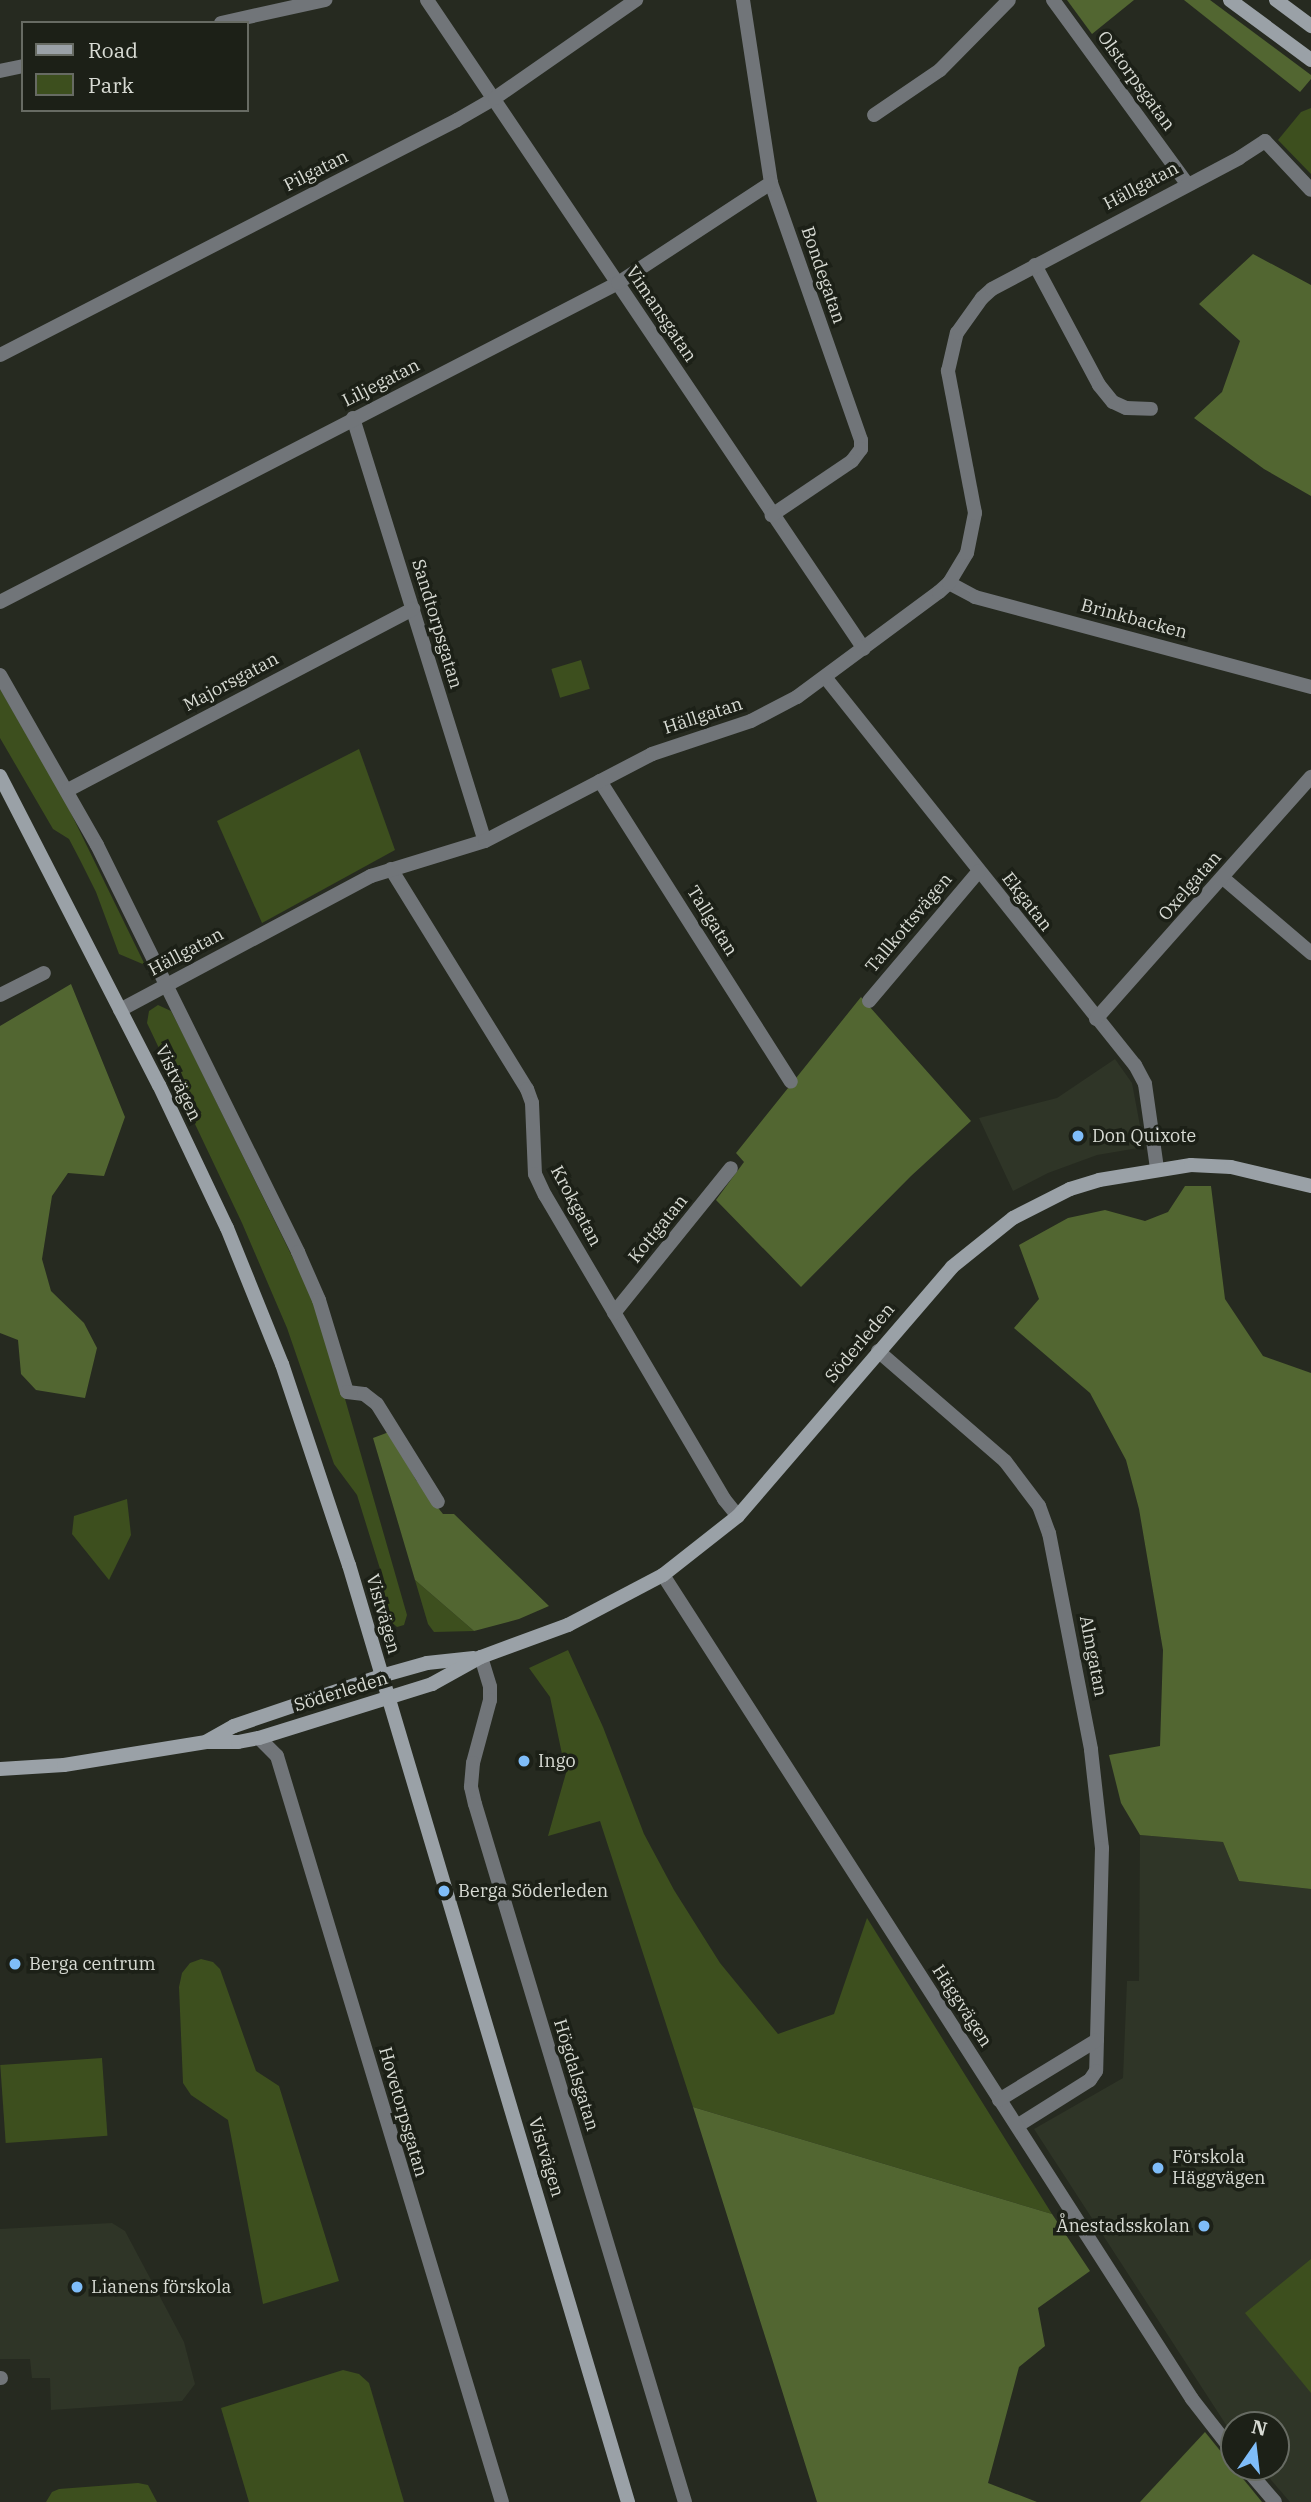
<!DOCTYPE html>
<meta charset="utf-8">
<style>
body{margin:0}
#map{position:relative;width:1311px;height:2502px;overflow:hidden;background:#262a20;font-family:"IBM Plex Serif",serif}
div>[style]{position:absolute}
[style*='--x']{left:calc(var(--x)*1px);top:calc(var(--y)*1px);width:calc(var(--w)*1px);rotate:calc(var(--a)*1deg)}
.built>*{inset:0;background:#2f3527}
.green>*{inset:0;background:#3d4f1e;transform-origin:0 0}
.forest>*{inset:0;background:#526631}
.street>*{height:14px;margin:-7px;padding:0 7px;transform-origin:7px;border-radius:7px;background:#717579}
.secondary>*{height:14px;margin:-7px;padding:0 7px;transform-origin:7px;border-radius:7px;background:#9aa1a7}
.dots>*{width:19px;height:19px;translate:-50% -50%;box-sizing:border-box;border:4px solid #1c2017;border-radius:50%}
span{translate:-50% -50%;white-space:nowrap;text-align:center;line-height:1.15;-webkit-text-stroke:7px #1c2017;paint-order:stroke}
.street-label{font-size:18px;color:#d8dbd4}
.poi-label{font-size:18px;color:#d8dbd4}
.left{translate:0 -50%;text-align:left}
.right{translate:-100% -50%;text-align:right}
.legend{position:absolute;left:21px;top:21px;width:228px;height:91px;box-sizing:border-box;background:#1c2017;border:2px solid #676b63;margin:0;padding:9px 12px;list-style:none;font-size:21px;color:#d8dbd4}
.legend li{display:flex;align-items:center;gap:14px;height:35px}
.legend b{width:35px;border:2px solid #676b63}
.north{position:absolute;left:1220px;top:2411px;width:70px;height:70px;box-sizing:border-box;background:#1c2017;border:2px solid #676b63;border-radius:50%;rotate:14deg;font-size:19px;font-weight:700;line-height:28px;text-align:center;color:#d8dbd4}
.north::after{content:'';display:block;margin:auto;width:24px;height:32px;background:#7fbdf9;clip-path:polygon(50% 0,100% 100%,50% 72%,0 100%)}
</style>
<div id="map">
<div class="built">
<i style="clip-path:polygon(1115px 1059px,1132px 1083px,1144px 1147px,1097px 1155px,1048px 1173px,1013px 1191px,979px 1118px,1057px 1098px)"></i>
<i style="clip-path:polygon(1140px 1835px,1223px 1842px,1239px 1881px,1311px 1889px,1311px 2502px,1290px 2502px,1260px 2467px,1276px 2467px,1276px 2425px,1234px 2425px,1234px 2437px,1034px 2129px,1123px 2078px,1127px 1981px,1139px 1981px)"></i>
<i style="clip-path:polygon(112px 2223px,125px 2231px,184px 2342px,195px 2384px,182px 2401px,51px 2410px,50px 2378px,32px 2378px,30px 2359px,0 2359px,0 2229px)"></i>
</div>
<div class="green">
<i style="clip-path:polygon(1311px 108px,1311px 174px,1278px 140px,1301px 112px)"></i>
<i style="left:581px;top:660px;width:30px;height:31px;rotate:73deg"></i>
<i style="clip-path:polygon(0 689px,65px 801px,145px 965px,119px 954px,96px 892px,80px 860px,69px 839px,53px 829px,0 738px)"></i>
<i style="clip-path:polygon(359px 749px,395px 850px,262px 923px,217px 821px)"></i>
<i style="clip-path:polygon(158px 1005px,171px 1011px,183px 1034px,311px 1295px,337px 1371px,407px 1615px,404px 1625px,397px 1627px,389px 1620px,381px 1572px,357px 1495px,334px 1464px,287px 1328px,242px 1223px,147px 1023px,149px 1011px)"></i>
<i style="clip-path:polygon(127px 1499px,131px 1535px,109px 1580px,72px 1534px,74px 1516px)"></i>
<i style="clip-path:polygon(415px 1580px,474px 1631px,434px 1632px,428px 1624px)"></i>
<i style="clip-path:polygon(568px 1650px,603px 1727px,644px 1834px,674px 1890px,720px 1963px,778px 2034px,834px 2014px,867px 1918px,1052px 2214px,693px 2107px,600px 1821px,548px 1836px,566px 1773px,550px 1697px,529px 1668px)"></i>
<i style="clip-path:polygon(201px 1959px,213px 1962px,220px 1969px,256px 2071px,279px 2086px,339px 2281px,263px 2304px,228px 2120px,191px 2095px,183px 2083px,179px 1987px,182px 1973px,190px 1963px)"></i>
<i style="left:102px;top:2058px;width:78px;height:102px;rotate:86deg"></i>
<i style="clip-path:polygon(1311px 2259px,1311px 2393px,1245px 2313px)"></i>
<i style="clip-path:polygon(343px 2370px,359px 2374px,369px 2383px,404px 2502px,249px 2502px,221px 2408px)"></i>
<i style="clip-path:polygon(138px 2483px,148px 2485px,157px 2502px,46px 2502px,52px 2492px,59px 2489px)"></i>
</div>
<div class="forest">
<i style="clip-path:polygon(1067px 0,1134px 0,1092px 34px)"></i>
<i style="clip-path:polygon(1184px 0,1210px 0,1311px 75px,1311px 79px,1300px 92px)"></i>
<i style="clip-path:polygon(1253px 254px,1311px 285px,1311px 496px,1264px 469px,1194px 418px,1222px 392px,1240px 341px,1199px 304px)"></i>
<i style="clip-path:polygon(71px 984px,125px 1117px,104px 1176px,68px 1173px,52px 1196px,42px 1259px,51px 1291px,84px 1323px,97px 1348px,85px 1398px,36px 1390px,21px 1374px,18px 1340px,0 1333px,0 1026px)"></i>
<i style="clip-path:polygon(861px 997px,971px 1121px,911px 1176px,801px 1287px,716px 1200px,744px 1162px,736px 1153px)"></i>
<i style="clip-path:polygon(1185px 1186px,1211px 1186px,1225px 1299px,1263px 1356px,1311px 1373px,1311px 1889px,1239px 1881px,1223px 1842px,1140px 1835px,1121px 1803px,1109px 1755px,1160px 1746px,1163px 1650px,1139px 1509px,1126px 1460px,1090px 1393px,1014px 1328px,1039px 1299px,1019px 1245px,1068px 1218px,1105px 1210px,1145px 1221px,1168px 1212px)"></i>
<i style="clip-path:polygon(389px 1432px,416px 1480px,443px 1514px,454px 1514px,549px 1606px,519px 1619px,474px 1631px,415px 1580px,373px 1438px)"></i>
<i style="clip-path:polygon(693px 2107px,1052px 2214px,1090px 2271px,1038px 2308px,1045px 2346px,1019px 2367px,988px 2483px,1037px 2502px,817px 2502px)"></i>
<i style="clip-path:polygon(1205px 2432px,1262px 2502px,1140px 2502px)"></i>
</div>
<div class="street">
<i style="--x:427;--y:0;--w:782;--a:56.05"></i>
<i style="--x:743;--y:0;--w:185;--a:81.3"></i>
<i style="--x:771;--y:183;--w:272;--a:70.7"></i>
<i style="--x:861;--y:440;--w:9;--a:90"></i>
<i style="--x:861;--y:449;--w:15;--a:127"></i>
<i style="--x:852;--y:461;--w:97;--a:146"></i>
<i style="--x:1053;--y:0;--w:228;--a:53.9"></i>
<i style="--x:221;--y:23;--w:107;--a:-12.5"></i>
<i style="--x:0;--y:71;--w:24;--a:-12"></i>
<i style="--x:874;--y:115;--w:80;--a:-34.3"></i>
<i style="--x:940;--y:70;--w:98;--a:-45.4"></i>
<i style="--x:1035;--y:265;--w:136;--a:61.9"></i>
<i style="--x:1099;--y:385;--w:22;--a:51"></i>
<i style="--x:1113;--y:402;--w:14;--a:25"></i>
<i style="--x:1126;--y:408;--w:25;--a:2"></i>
<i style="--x:0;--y:355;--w:514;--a:-27.21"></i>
<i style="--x:457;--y:120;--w:44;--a:-30.1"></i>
<i style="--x:495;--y:98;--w:172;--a:-34.8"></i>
<i style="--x:353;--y:418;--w:443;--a:72.7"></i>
<i style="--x:949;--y:583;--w:30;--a:28"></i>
<i style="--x:975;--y:597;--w:348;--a:15"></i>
<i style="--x:0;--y:602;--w:695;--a:-27.3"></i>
<i style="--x:618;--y:283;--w:183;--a:-33.2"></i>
<i style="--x:0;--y:675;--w:196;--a:60.3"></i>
<i style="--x:97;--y:845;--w:454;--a:63.7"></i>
<i style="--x:298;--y:1252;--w:52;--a:66.4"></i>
<i style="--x:319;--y:1300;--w:96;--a:73.1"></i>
<i style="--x:347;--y:1392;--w:17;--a:7"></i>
<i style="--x:364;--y:1394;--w:16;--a:38"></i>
<i style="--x:377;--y:1404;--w:115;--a:58.1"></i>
<i style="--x:825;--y:677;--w:497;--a:51.4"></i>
<i style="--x:1135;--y:1065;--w:21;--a:62"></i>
<i style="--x:1145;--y:1084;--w:85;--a:81.9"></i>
<i style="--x:600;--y:781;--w:356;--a:57.6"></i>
<i style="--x:68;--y:790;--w:390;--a:-27.7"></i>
<i style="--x:391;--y:869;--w:259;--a:58.3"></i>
<i style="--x:527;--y:1089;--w:15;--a:70"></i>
<i style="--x:532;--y:1103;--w:71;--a:87.6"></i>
<i style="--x:535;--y:1174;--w:23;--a:65"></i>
<i style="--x:545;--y:1195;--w:353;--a:59.5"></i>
<i style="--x:724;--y:1499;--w:22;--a:51"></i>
<i style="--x:1223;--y:878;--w:116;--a:40.4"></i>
<i style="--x:0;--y:995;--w:49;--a:-26.6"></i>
<i style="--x:869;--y:1001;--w:170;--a:-49.8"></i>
<i style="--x:120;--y:1010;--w:285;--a:-28.1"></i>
<i style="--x:371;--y:876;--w:119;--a:-17.1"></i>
<i style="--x:485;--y:841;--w:188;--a:-27.5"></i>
<i style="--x:652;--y:754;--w:104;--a:-18.4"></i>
<i style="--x:751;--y:721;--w:52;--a:-27.6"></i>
<i style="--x:797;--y:697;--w:177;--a:-36.5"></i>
<i style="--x:939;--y:592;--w:13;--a:-42"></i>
<i style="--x:949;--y:583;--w:35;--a:-59"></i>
<i style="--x:967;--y:553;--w:41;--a:-78.7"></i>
<i style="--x:975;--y:513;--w:145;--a:-100.8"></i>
<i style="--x:948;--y:371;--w:39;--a:-77"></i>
<i style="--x:957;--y:333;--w:43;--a:-54.5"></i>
<i style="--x:982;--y:298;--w:13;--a:-42"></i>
<i style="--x:992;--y:289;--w:280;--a:-27.9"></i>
<i style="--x:1239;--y:158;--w:31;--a:-33"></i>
<i style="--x:1265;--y:141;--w:67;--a:46.8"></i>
<i style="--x:1096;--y:1019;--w:324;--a:-48.4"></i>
<i style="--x:614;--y:1313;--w:186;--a:-51.1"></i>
<i style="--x:878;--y:1351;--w:168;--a:40.9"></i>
<i style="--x:1005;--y:1461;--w:56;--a:52.9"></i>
<i style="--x:1039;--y:1506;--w:29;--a:70"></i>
<i style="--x:1049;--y:1533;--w:221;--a:79"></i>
<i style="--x:1091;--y:1750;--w:99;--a:83.6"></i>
<i style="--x:1102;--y:1848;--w:223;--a:91.5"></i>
<i style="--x:1096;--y:2071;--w:11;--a:124"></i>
<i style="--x:1090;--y:2080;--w:86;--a:147.8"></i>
<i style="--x:663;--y:1575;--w:979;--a:57.3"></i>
<i style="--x:1192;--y:2399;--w:68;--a:52.1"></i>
<i style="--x:481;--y:1657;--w:31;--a:73"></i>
<i style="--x:490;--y:1687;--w:13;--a:90"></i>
<i style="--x:490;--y:1700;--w:65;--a:105.1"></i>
<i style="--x:473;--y:1763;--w:24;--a:95"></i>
<i style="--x:471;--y:1787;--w:17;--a:77"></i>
<i style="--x:475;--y:1804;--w:729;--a:73.26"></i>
<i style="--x:259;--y:1738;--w:25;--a:45"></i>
<i style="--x:277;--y:1756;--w:779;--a:73.22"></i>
<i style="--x:999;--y:2100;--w:115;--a:-31.5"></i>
<i style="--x:0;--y:2378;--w:1;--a:0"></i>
<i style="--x:1245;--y:2467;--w:46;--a:49.4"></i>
</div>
<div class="secondary">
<i style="--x:1230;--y:0;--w:101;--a:36.5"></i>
<i style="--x:1276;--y:0;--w:44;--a:36.6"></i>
<i style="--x:0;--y:776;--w:348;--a:62.8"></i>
<i style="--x:159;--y:1085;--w:158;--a:64.6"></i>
<i style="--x:227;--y:1228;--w:147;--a:68"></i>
<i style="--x:282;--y:1364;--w:212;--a:71.6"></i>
<i style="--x:349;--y:1565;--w:978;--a:73.42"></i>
<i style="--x:207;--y:1741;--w:31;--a:-29"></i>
<i style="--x:234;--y:1726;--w:155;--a:-18.8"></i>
<i style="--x:381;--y:1676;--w:48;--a:-15.8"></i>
<i style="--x:427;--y:1663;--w:47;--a:-6.1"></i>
<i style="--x:0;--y:1769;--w:64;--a:-3.6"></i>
<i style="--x:64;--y:1765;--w:144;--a:-9.2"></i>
<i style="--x:206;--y:1742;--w:32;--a:0"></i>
<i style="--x:238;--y:1742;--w:21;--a:-11"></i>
<i style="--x:259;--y:1738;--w:181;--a:-17.3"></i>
<i style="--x:432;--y:1684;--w:56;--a:-28.9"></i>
<i style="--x:481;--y:1657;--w:93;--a:-20.2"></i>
<i style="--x:568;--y:1625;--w:107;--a:-27.8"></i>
<i style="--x:663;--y:1575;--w:95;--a:-38.2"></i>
<i style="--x:738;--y:1516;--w:328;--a:-49.3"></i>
<i style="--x:952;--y:1267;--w:78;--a:-38.8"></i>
<i style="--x:1013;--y:1218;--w:64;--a:-27"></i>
<i style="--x:1070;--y:1189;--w:30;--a:-17"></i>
<i style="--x:1099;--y:1180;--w:93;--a:-9.3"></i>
<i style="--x:1191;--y:1165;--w:40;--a:2.9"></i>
<i style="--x:1231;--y:1167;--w:82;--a:13.4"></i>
</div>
<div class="dots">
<i style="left:1078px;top:1136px;background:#7fbdf9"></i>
<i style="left:524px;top:1761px;background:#7fbdf9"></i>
<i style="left:444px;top:1891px;background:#7fbdf9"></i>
<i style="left:15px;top:1964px;background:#7fbdf9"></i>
<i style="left:1158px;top:2168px;background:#7fbdf9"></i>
<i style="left:1204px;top:2226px;background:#7fbdf9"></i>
<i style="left:77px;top:2287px;background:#7fbdf9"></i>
</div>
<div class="street-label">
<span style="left:1136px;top:81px;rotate:54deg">Olstorpsgatan</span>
<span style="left:316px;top:171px;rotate:-27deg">Pilgatan</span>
<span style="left:1141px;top:186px;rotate:-28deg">Hällgatan</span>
<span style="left:823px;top:275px;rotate:71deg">Bondegatan</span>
<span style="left:661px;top:314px;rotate:56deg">Vimansgatan</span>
<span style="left:381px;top:383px;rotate:-27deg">Liljegatan</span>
<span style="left:1134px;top:619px;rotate:15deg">Brinkbacken</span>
<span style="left:437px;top:624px;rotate:73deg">Sandtorpsgatan</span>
<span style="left:231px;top:682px;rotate:-28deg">Majorsgatan</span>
<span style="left:703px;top:716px;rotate:-18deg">Hällgatan</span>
<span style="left:1190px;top:886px;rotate:-49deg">Oxelgatan</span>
<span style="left:1027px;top:902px;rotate:52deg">Ekgatan</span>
<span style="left:712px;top:921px;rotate:58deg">Tallgatan</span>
<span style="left:909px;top:923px;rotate:-50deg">Tallkottsvägen</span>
<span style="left:186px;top:952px;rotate:-28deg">Hällgatan</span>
<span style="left:178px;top:1083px;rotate:64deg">Vistvägen</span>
<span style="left:576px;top:1206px;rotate:62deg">Krokgatan</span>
<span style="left:658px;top:1229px;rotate:-51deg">Kottgatan</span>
<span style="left:860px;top:1343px;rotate:-50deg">Söderleden</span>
<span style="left:383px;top:1614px;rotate:74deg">Vistvägen</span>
<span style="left:1093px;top:1656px;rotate:79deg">Almgatan</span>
<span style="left:341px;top:1692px;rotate:-17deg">Söderleden</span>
<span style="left:962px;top:2006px;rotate:57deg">Häggvägen</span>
<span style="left:576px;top:2075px;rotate:73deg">Högdalsgatan</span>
<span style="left:403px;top:2112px;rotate:74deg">Hovetorpsgatan</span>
<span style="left:546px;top:2157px;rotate:73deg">Vistvägen</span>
</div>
<div class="poi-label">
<span class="left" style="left:1092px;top:1136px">Don Quixote</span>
<span class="left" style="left:538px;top:1761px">Ingo</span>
<span class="left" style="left:458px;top:1891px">Berga Söderleden</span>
<span class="left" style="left:29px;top:1964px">Berga centrum</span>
<span class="left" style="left:1172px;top:2168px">Förskola<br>Häggvägen</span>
<span class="right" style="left:1190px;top:2226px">Ånestadsskolan</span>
<span class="left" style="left:91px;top:2287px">Lianens förskola</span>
</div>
<ul class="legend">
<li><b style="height:9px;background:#9aa1a7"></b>Road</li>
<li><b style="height:19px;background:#3d4f1e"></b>Park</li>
</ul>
<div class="north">N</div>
</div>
